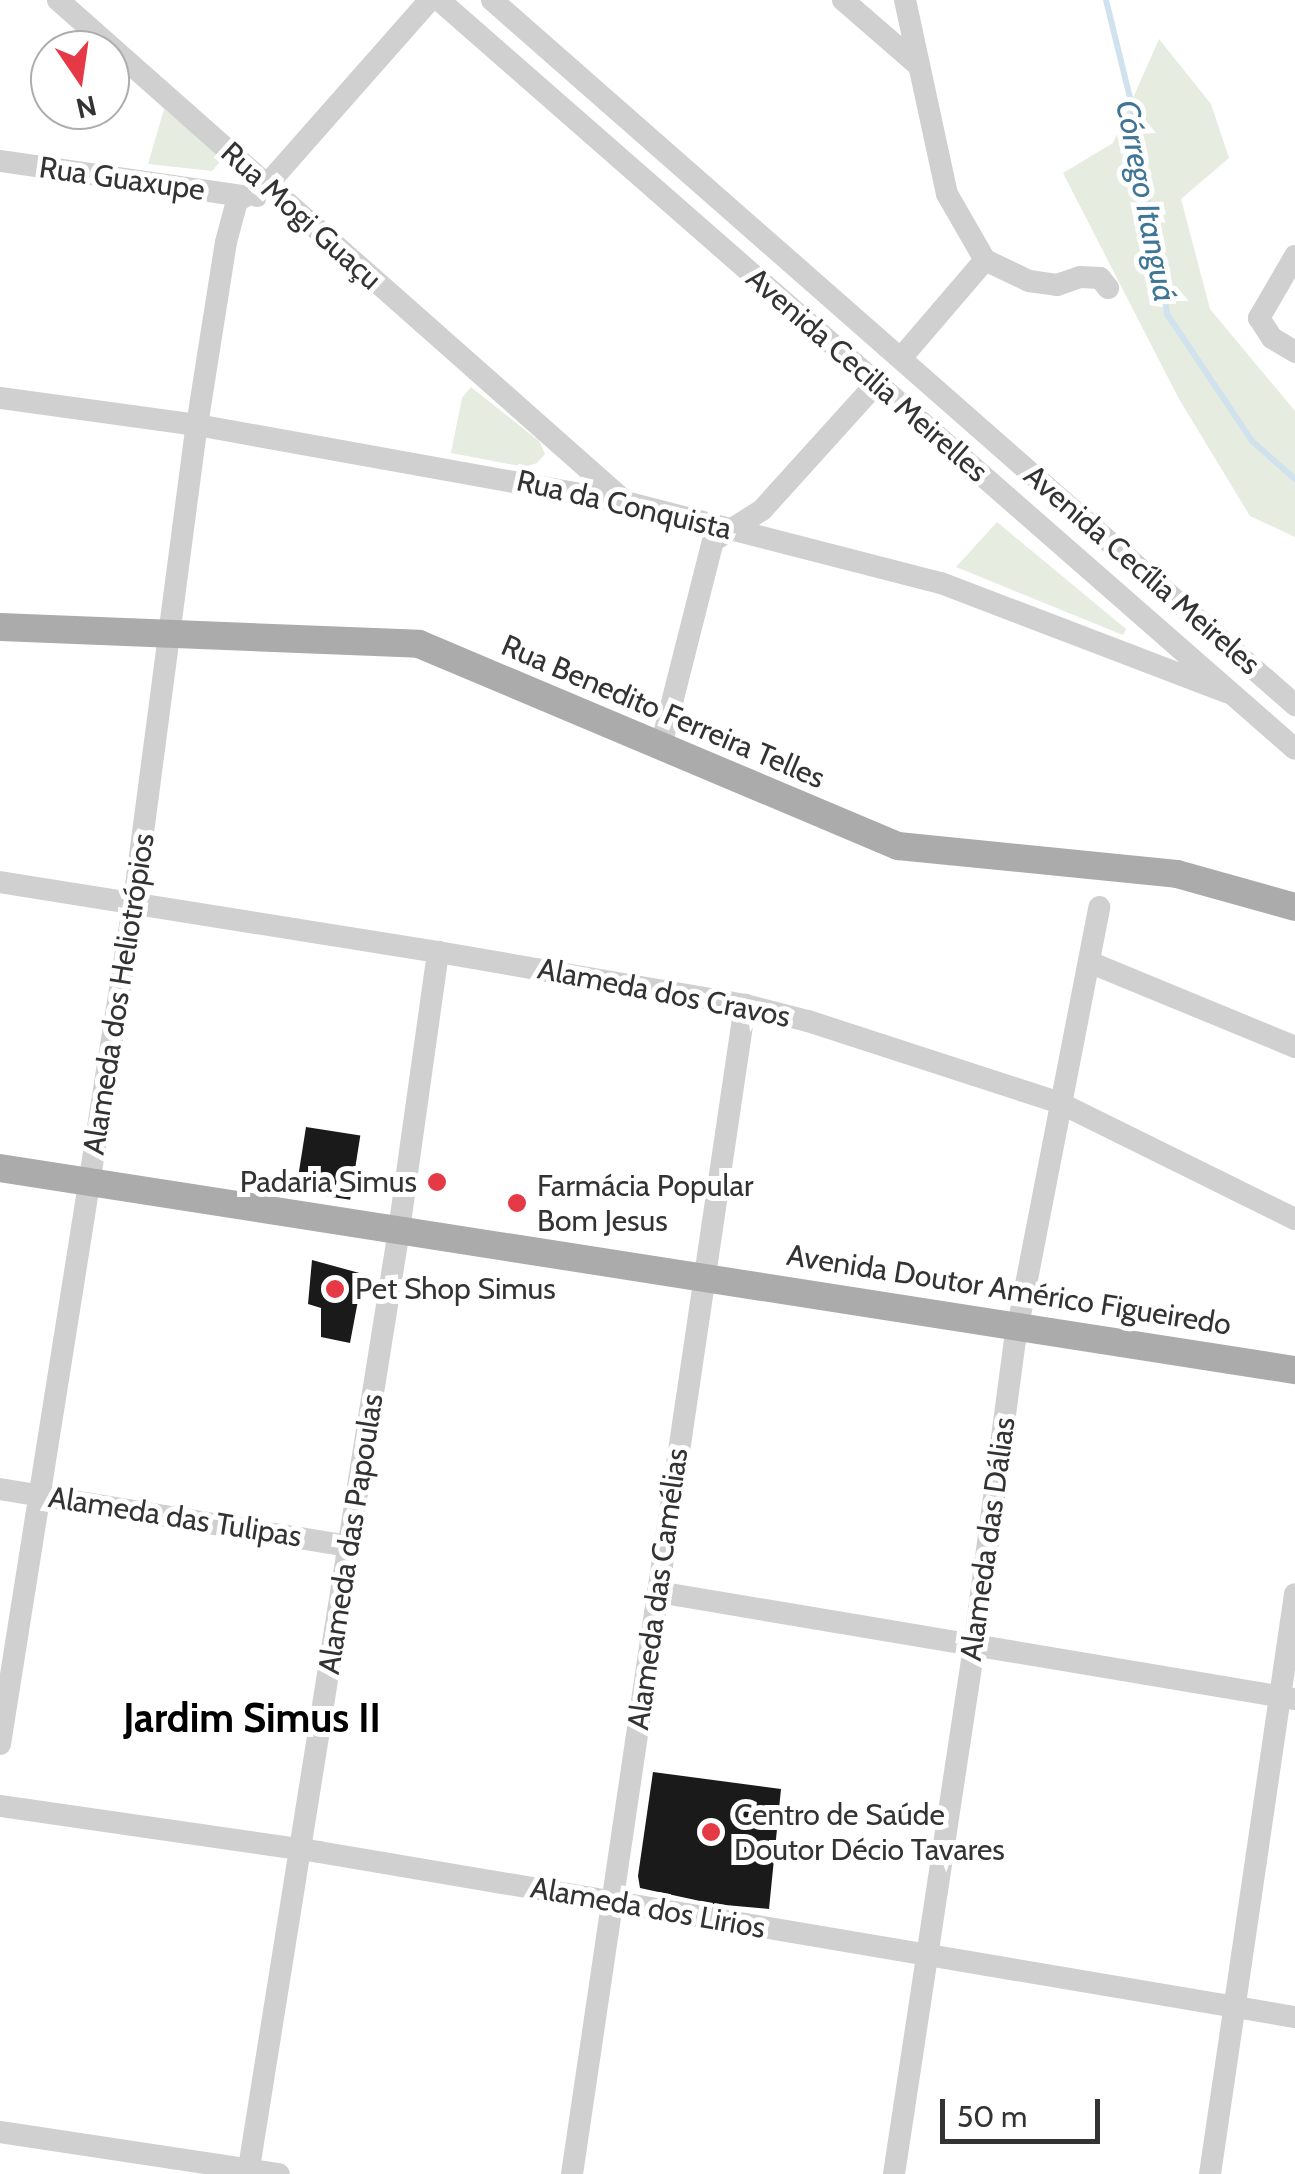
<!DOCTYPE html>
<meta charset="utf-8">
<style>
body{margin:0}
#map{position:relative;width:1295px;height:2174px;overflow:hidden;background:#fff;font-family:Cabin,sans-serif}
div>[style]{position:absolute}
[style*='--x']{left:calc(var(--x)*1px);top:calc(var(--y)*1px);width:calc(var(--w)*1px);rotate:calc(var(--a)*1deg)}
.green>*{inset:0;background:#e6ecdf}
.stream>*{height:6px;margin:-3px;padding:0 3px;transform-origin:3px;border-radius:3px;background:#cfe2ee}
.building>*{inset:0;background:#1a1a1a;transform-origin:0 0}
.minor>*{height:22px;margin:-11px;padding:0 11px;transform-origin:11px;border-radius:11px;background:#d0d0d0}
.major>*{height:28px;margin:-14px;padding:0 14px;transform-origin:14px;border-radius:14px;background:#ababab}
.dots>*{width:28px;height:28px;translate:-50% -50%;box-sizing:border-box;border:5px solid #fff;border-radius:50%}
span{translate:-50% -50%;white-space:nowrap;text-align:center;line-height:1.15;-webkit-text-stroke:10px #fff;paint-order:stroke}
.street-label{font-size:30px;color:#333}
.poi-label{font-size:30px;color:#333}
.right{translate:-100% -50%;text-align:right}
.left{translate:0 -50%;text-align:left}
.water-label{font-size:32px;color:#3f7597;font-style:italic}
.district-label{font-size:40px;color:#000;font-weight:700}
.north{position:absolute;left:30px;top:30px;width:100px;height:100px;box-sizing:border-box;background:#fff;border:2px solid #adadad;border-radius:50%;rotate:167deg;font-size:28px;font-weight:700;line-height:40px;text-align:center;color:#333}
.north::after{content:'';display:block;margin:auto;width:35px;height:45px;background:#e63946;clip-path:polygon(50% 0,100% 100%,50% 72%,0 100%)}
.scale{position:absolute;left:940px;top:2099px;width:160px;height:45px;box-sizing:border-box;border:5px solid #333;border-top:0;padding-left:12px;font-size:30px;line-height:35px;white-space:nowrap;color:#333;-webkit-text-stroke:8px #fff;paint-order:stroke}
</style>
<div id="map">
<div class="green">
<i style="clip-path:polygon(1159px 39px,1211px 104px,1229px 158px,1181px 199px,1210px 309px,1295px 411px,1295px 537px,1250px 516px,1179px 399px,1063px 173px,1113px 143px)"></i>
<i style="clip-path:polygon(164px 109px,219px 154px,219px 163px,212px 171px,148px 164px)"></i>
<i style="clip-path:polygon(471px 387px,539px 441px,545px 454px,537px 463px,525px 467px,451px 453px,462px 398px)"></i>
<i style="clip-path:polygon(997px 522px,1126px 629px,1123px 635px,956px 567px)"></i>
</div>
<div class="stream">
<i style="--x:1106;--y:0;--w:109;--a:76.2"></i>
<i style="--x:1132;--y:106;--w:211;--a:80.4"></i>
<i style="--x:1167;--y:314;--w:153;--a:56.2"></i>
<i style="--x:1252;--y:441;--w:57;--a:41.5"></i>
</div>
<div class="building">
<i style="left:306px;top:1127px;width:55px;height:65px;rotate:9deg"></i>
<i style="clip-path:polygon(312px 1260px,363px 1274px,350px 1343px,321px 1337px,321px 1308px,308px 1304px)"></i>
<i style="clip-path:polygon(653px 1772px,781px 1789px,769px 1909px,714px 1904px,640px 1888px,638px 1876px)"></i>
</div>
<div class="minor">
<i style="--x:58;--y:0;--w:752;--a:41.49"></i>
<i style="--x:439;--y:0;--w:1137;--a:41.19"></i>
<i style="--x:492;--y:0;--w:1069;--a:41.28"></i>
<i style="--x:843;--y:0;--w:99;--a:40.9"></i>
<i style="--x:905;--y:0;--w:198;--a:77.8"></i>
<i style="--x:947;--y:194;--w:76;--a:60.1"></i>
<i style="--x:0;--y:161;--w:246;--a:8.2"></i>
<i style="--x:257;--y:196;--w:261;--a:-48.6"></i>
<i style="--x:1295;--y:256;--w:72;--a:120.1"></i>
<i style="--x:1259;--y:318;--w:24;--a:57"></i>
<i style="--x:1272;--y:338;--w:27;--a:31"></i>
<i style="--x:985;--y:260;--w:49;--a:25.5"></i>
<i style="--x:1029;--y:281;--w:28;--a:8"></i>
<i style="--x:1057;--y:285;--w:24;--a:-19"></i>
<i style="--x:1080;--y:277;--w:20;--a:3"></i>
<i style="--x:1100;--y:278;--w:13;--a:51"></i>
<i style="--x:901;--y:358;--w:129;--a:-49.4"></i>
<i style="--x:0;--y:398;--w:199;--a:7.8"></i>
<i style="--x:197;--y:425;--w:435;--a:10.2"></i>
<i style="--x:625;--y:502;--w:326;--a:14.4"></i>
<i style="--x:941;--y:583;--w:306;--a:20.9"></i>
<i style="--x:661;--y:746;--w:211;--a:-75.8"></i>
<i style="--x:713;--y:541;--w:58;--a:-32.3"></i>
<i style="--x:762;--y:510;--w:170;--a:-47.9"></i>
<i style="--x:0;--y:882;--w:444;--a:9.1"></i>
<i style="--x:438;--y:952;--w:312;--a:9.8"></i>
<i style="--x:745;--y:1005;--w:65;--a:14.3"></i>
<i style="--x:808;--y:1021;--w:265;--a:18"></i>
<i style="--x:1060;--y:1103;--w:262;--a:26.3"></i>
<i style="--x:1089;--y:962;--w:223;--a:22.4"></i>
<i style="--x:0;--y:1489;--w:354;--a:9.3"></i>
<i style="--x:658;--y:1592;--w:646;--a:9.54"></i>
<i style="--x:0;--y:1744;--w:854;--a:-80.97"></i>
<i style="--x:134;--y:901;--w:480;--a:-82.5"></i>
<i style="--x:197;--y:425;--w:185;--a:-81"></i>
<i style="--x:226;--y:242;--w:42;--a:-75"></i>
<i style="--x:237;--y:201;--w:34;--a:-30"></i>
<i style="--x:0;--y:1806;--w:322;--a:8.2"></i>
<i style="--x:319;--y:1852;--w:990;--a:9.6"></i>
<i style="--x:0;--y:2132;--w:282;--a:8.6"></i>
<i style="--x:248;--y:2174;--w:956;--a:-80.91"></i>
<i style="--x:399;--y:1230;--w:281;--a:-82"></i>
<i style="--x:572;--y:2174;--w:1182;--a:-81.58"></i>
<i style="--x:894;--y:2174;--w:533;--a:-81.37"></i>
<i style="--x:974;--y:1647;--w:309;--a:-82.4"></i>
<i style="--x:1015;--y:1341;--w:442;--a:-79"></i>
<i style="--x:1210;--y:2174;--w:586;--a:-81.66"></i>
</div>
<div class="major">
<i style="--x:0;--y:627;--w:419;--a:2.3"></i>
<i style="--x:419;--y:644;--w:520;--a:22.87"></i>
<i style="--x:898;--y:846;--w:280;--a:5.7"></i>
<i style="--x:1177;--y:874;--w:123;--a:15.6"></i>
<i style="--x:0;--y:1168;--w:1311;--a:8.87"></i>
</div>
<div class="dots">
<i style="left:437px;top:1182px;background:#e63946"></i>
<i style="left:517px;top:1203px;background:#e63946"></i>
<i style="left:335px;top:1289px;background:#e63946"></i>
<i style="left:711px;top:1832px;background:#e63946"></i>
</div>
<div class="street-label">
<span style="left:122px;top:179px;rotate:8deg">Rua Guaxupe</span>
<span style="left:301px;top:216px;rotate:42deg">Rua Mogi Guaçu</span>
<span style="left:867px;top:375px;rotate:41deg">Avenida Cecilia Meirelles</span>
<span style="left:624px;top:505px;rotate:13deg">Rua da Conquista</span>
<span style="left:1142px;top:570px;rotate:41deg">Avenida Cecília Meireles</span>
<span style="left:663px;top:712px;rotate:23deg">Rua Benedito Ferreira Telles</span>
<span style="left:664px;top:993px;rotate:11deg">Alameda dos Cravos</span>
<span style="left:119px;top:994px;rotate:-81deg">Alameda dos Heliotrópios</span>
<span style="left:1009px;top:1290px;rotate:9deg">Avenida Doutor Américo Figueiredo</span>
<span style="left:175px;top:1517px;rotate:9deg">Alameda das Tulipas</span>
<span style="left:351px;top:1534px;rotate:-81deg">Alameda das Papoulas</span>
<span style="left:988px;top:1539px;rotate:-82deg">Alameda das Dálias</span>
<span style="left:658px;top:1589px;rotate:-82deg">Alameda das Camélias</span>
<span style="left:648px;top:1908px;rotate:10deg">Alameda dos Lirios</span>
</div>
<div class="poi-label">
<span class="right" style="left:417px;top:1182px">Padaria Simus</span>
<span class="left" style="left:537px;top:1203px">Farmácia Popular<br>Bom Jesus</span>
<span class="left" style="left:355px;top:1289px">Pet Shop Simus</span>
<span class="left" style="left:734px;top:1832px">Centro de Saúde<br>Doutor Décio Tavares</span>
</div>
<div class="water-label">
<span style="left:1146px;top:201px;rotate:79deg">Córrego Itanguá</span>
</div>
<div class="district-label">
<span style="left:252px;top:1718px">Jardim Simus II</span>
</div>
<div class="north">N</div>
<div class="scale">50 m</div>
</div>
